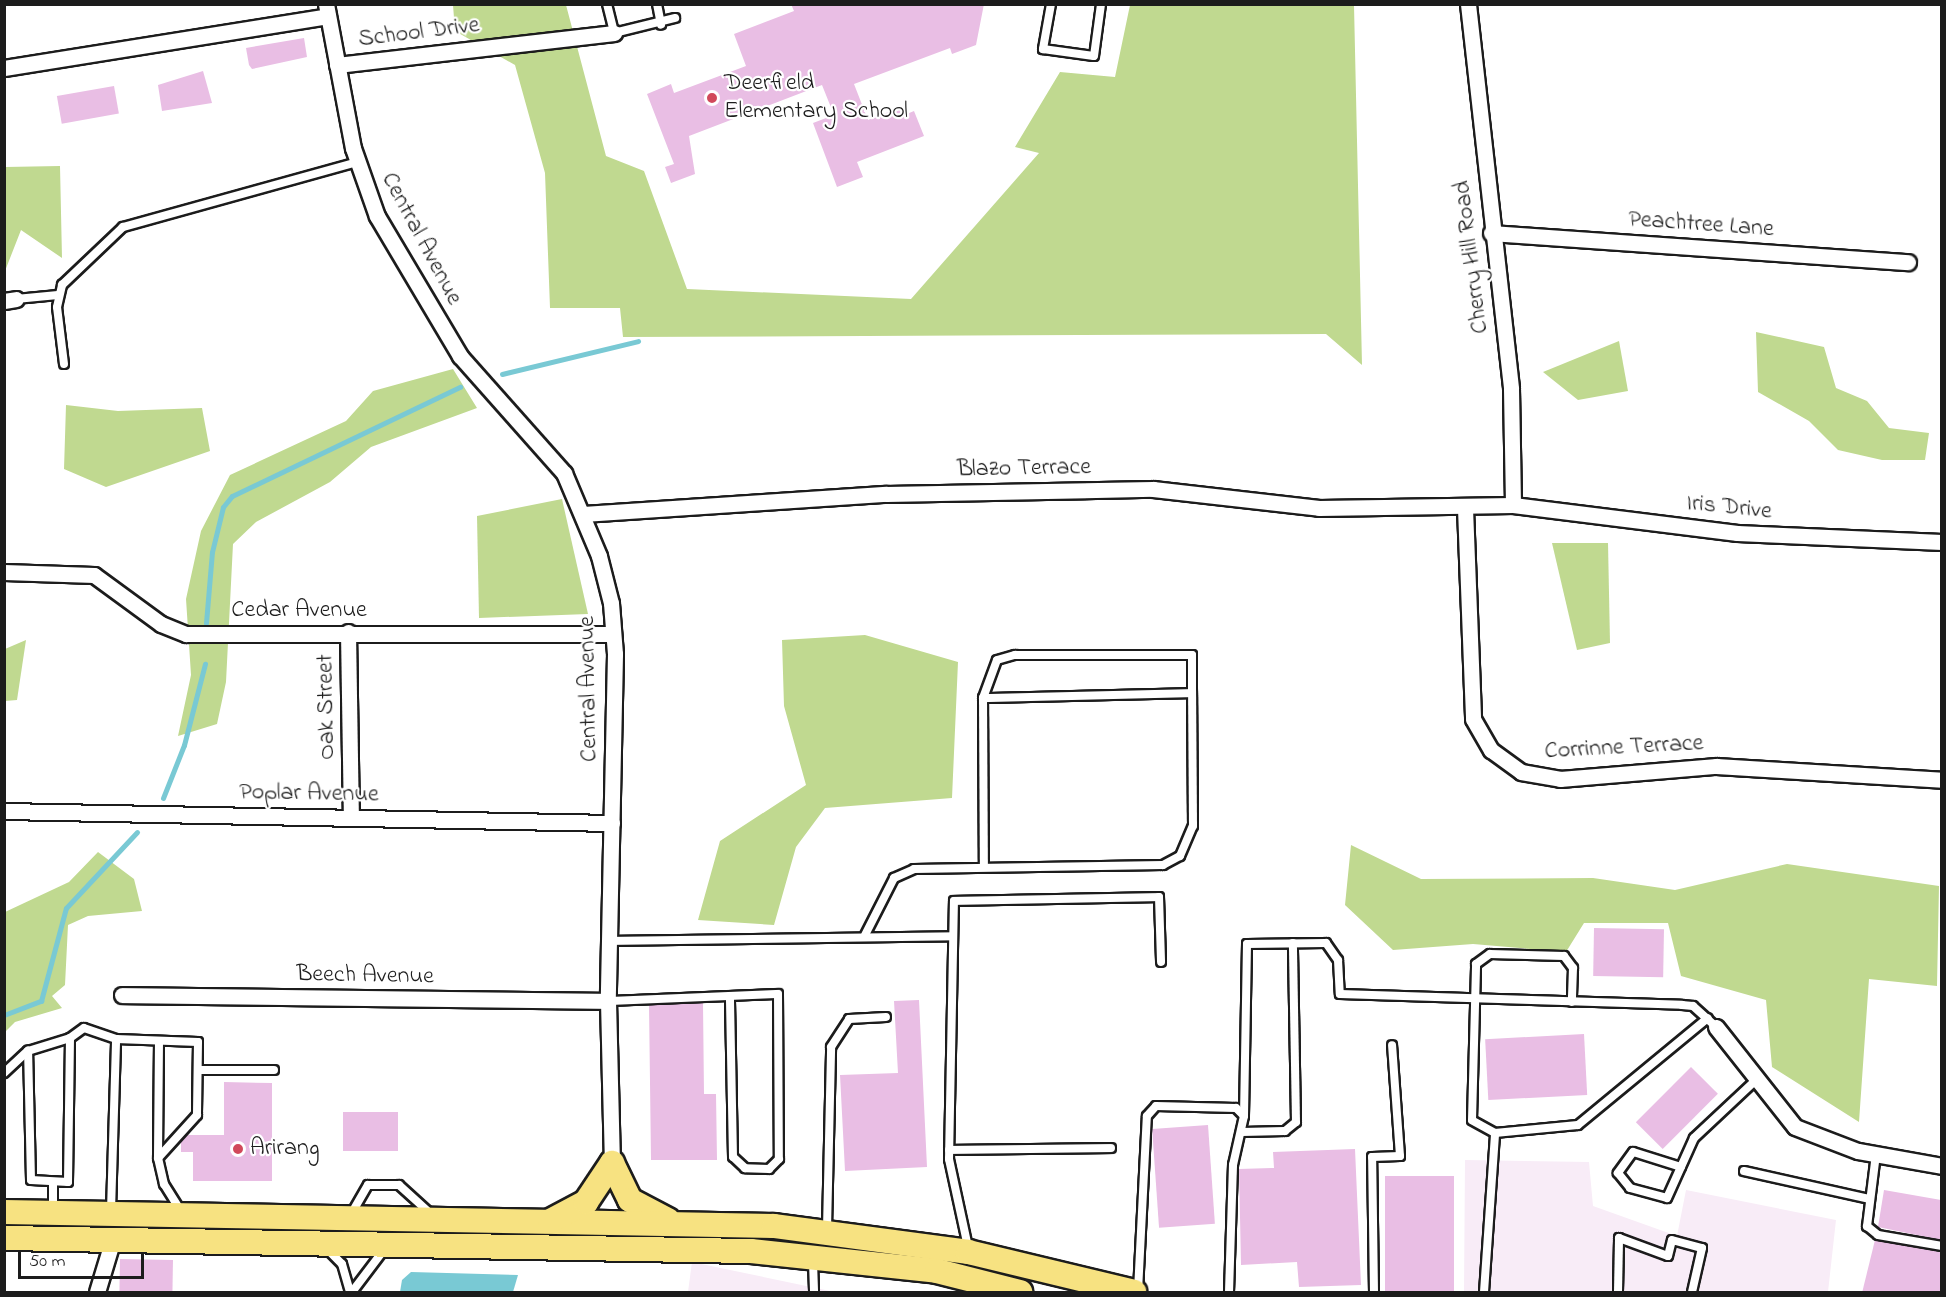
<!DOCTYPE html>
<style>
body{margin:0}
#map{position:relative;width:1946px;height:1297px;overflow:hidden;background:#fff;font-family:"Indie Flower",sans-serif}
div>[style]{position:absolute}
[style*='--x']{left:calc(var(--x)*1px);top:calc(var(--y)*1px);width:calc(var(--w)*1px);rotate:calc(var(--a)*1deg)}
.built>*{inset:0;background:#f8ecf7}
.green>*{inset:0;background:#c0d990}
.water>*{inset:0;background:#79c9d4}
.stream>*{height:5px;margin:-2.5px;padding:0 2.5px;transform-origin:2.5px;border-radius:2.5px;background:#79c9d4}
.building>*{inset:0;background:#e9bee4;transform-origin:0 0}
.roads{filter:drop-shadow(2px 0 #1c1c1c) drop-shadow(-2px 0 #1c1c1c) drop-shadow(0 2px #1c1c1c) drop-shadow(0 -2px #1c1c1c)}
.service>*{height:8px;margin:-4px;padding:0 4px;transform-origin:4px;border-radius:4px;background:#fff}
.minor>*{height:15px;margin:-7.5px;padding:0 7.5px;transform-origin:7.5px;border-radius:7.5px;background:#fff}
.trunk>*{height:24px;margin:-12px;padding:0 12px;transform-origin:12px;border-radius:12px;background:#f7e281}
.dots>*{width:16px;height:16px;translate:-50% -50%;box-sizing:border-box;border:3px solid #fff;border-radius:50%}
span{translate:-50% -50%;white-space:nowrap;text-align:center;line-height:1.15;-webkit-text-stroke:4.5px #fff;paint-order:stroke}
.street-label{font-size:24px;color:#1c1c1c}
.poi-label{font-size:24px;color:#1c1c1c}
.left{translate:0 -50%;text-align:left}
.frame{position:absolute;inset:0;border:6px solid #1c1c1c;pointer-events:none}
.scale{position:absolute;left:18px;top:1252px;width:126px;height:27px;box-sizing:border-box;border:3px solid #1c1c1c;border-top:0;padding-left:8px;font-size:18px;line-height:21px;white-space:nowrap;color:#1c1c1c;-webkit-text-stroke:4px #fff;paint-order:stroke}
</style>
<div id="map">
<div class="built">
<i style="clip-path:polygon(1465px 1160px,1589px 1162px,1593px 1206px,1677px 1236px,1686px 1190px,1836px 1220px,1828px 1292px,1464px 1292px)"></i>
<i style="clip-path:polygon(692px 1262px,835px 1292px,688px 1292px)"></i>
</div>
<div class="green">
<i style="clip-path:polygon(453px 5px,566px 5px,606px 156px,644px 171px,687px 289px,911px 299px,1039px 153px,1015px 147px,1060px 72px,1115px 77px,1130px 5px,1354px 5px,1362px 365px,1326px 334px,623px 337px,620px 308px,550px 308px,545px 173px,515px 65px,455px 31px)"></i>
<i style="clip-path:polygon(60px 166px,62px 258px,21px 230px,5px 271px,5px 167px)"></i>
<i style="clip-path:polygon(1756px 332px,1824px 347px,1836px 388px,1867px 401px,1889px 428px,1929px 433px,1925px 460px,1882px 460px,1838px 450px,1809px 421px,1758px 392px)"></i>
<i style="clip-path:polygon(1619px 341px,1628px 391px,1578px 400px,1543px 372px)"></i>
<i style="clip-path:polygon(453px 369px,477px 408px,371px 447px,330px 482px,256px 522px,233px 544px,226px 682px,217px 724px,178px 736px,191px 675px,186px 599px,201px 531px,230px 475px,346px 421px,373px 391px)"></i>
<i style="clip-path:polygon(66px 405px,118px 411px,202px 408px,210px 451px,106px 487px,64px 469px)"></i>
<i style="clip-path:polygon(562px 499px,588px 614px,479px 618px,477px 516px)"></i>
<i style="clip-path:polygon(1552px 543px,1608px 543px,1610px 643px,1577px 650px)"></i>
<i style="clip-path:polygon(865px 635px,958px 662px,952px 798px,825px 808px,796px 847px,774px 925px,698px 920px,720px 841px,806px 785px,784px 706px,782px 640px)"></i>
<i style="clip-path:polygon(26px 640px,17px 700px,5px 701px,5px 649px)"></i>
<i style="clip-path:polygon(1351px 845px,1421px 879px,1593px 878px,1675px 890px,1787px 864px,1939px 886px,1937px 986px,1869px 979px,1859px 1122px,1772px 1067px,1766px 1000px,1681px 976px,1668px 923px,1584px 923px,1566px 952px,1473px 944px,1393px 950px,1345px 905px)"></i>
<i style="clip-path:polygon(98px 852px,134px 879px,142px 911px,88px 916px,68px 925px,65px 985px,52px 996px,62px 1008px,15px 1022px,5px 1032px,5px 912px,69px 882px)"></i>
</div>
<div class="water">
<i style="clip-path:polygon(411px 1272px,518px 1275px,513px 1292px,400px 1292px,402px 1280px)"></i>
</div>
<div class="stream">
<i style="--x:502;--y:374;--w:140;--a:-13.6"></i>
<i style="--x:206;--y:623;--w:71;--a:-85.2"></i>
<i style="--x:212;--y:552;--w:46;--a:-76.3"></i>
<i style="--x:223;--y:507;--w:14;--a:-51"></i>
<i style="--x:232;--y:496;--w:253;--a:-25.6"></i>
<i style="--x:163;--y:798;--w:57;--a:-68.4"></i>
<i style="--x:184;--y:745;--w:84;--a:-75.5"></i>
<i style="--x:4;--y:1015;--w:40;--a:-21"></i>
<i style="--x:41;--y:1001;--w:96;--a:-75"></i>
<i style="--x:66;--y:908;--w:104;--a:-46.9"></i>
</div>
<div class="building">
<i style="clip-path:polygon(791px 4px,984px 4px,976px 45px,952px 54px,950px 48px,854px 84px,868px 120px,899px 108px,902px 116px,914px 111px,924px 136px,857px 162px,863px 177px,837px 187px,813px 123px,834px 115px,822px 85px,689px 136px,695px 174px,671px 183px,665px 167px,674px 164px,647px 94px,671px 84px,674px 93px,746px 66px,734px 34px,794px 11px)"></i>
<i style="clip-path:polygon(304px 38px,307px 57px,252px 69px,249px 65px,246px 48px)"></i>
<i style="clip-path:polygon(203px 71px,212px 103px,162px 111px,158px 85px)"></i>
<i style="left:114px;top:86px;width:28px;height:58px;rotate:80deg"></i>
<i style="left:1594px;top:928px;width:70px;height:48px;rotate:1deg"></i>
<i style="clip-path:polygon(919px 1000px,927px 1167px,845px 1171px,840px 1075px,898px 1073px,894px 1001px)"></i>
<i style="clip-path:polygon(703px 1003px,704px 1094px,716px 1094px,717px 1160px,651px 1160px,649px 1005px)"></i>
<i style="left:1584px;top:1034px;width:61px;height:99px;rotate:87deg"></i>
<i style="left:1691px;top:1067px;width:38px;height:78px;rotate:45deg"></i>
<i style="clip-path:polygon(224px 1082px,272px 1083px,272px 1181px,193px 1181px,193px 1152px,181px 1152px,181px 1142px,187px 1135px,224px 1135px)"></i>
<i style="left:343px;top:1112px;width:55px;height:39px"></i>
<i style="left:1208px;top:1125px;width:99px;height:56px;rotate:86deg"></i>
<i style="clip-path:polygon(1355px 1149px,1361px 1285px,1299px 1287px,1297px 1262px,1241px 1265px,1239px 1169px,1274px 1168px,1273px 1152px)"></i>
<i style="left:1385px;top:1176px;width:69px;height:117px"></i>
<i style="clip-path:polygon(1884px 1190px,1941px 1200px,1941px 1240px,1878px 1227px)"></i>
<i style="clip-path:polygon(1875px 1240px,1941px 1252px,1941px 1293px,1862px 1293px)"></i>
<i style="left:120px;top:1259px;width:53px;height:34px;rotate:1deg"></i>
</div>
<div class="roads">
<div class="service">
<i style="--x:607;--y:4;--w:30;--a:76"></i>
<i style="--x:614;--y:33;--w:63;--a:-13.8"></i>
<i style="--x:657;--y:4;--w:21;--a:79"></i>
<i style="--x:1051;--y:4;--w:46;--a:100.1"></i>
<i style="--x:1043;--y:49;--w:51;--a:7.8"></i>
<i style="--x:1094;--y:56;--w:52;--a:-82.3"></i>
<i style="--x:16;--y:299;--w:42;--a:-5.4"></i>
<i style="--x:64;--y:364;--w:57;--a:-97"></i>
<i style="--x:57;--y:307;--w:23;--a:-77"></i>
<i style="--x:62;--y:285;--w:84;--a:-43.6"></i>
<i style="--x:123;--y:227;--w:243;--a:-15.5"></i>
<i style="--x:983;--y:698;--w:40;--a:-69.8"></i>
<i style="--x:997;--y:660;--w:19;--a:-16"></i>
<i style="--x:1015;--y:655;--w:177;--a:0"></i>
<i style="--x:1192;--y:655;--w:38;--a:90"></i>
<i style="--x:865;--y:935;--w:64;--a:-63"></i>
<i style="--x:894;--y:878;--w:22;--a:-24"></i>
<i style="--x:914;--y:869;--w:249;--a:-0.9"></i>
<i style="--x:1163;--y:865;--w:19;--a:-28"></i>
<i style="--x:1180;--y:856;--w:33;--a:-67"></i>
<i style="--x:1193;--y:826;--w:133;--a:-90.4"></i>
<i style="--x:1192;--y:693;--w:209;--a:178.6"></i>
<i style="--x:983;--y:698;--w:168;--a:89.7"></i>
<i style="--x:609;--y:941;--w:343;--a:-0.8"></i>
<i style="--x:608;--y:1001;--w:170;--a:-2.4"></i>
<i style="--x:778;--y:994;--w:165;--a:89.7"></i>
<i style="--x:779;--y:1159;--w:14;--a:135"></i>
<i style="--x:769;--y:1169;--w:24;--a:-178"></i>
<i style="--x:745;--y:1168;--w:16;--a:-137"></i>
<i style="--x:733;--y:1157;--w:161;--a:-91.1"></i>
<i style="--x:70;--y:1038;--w:144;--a:90.8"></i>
<i style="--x:68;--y:1182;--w:37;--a:-177"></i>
<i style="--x:31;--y:1180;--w:129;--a:-91.3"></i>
<i style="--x:28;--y:1051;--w:44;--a:-17.2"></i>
<i style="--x:70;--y:1038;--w:17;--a:-36"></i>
<i style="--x:84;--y:1028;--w:34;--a:19"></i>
<i style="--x:159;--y:1041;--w:117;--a:90.5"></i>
<i style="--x:158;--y:1158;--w:27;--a:77"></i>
<i style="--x:164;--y:1184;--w:32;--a:58"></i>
<i style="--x:198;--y:1070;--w:76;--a:0"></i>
<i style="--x:4;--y:1073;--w:33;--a:-43"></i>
<i style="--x:1244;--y:1116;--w:172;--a:-89"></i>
<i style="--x:1247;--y:944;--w:79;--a:-0.7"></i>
<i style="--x:1326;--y:943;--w:21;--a:55"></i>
<i style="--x:1338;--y:960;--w:34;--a:87"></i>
<i style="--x:1340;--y:994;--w:342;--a:1.8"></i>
<i style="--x:1682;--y:1005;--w:11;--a:5"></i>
<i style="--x:1693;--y:1006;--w:31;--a:42"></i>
<i style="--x:1242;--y:1132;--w:43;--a:-1.3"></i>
<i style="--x:1285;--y:1131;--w:14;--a:-39"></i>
<i style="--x:1296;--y:1122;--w:179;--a:-91"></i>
<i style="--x:1495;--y:1133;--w:26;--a:-151"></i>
<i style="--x:1472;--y:1120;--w:156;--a:-88.5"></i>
<i style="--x:1476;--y:964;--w:17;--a:-36"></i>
<i style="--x:1490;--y:954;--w:74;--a:1.5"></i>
<i style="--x:1564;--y:956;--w:15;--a:53"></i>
<i style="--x:1573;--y:968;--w:34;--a:92"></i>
<i style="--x:949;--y:1150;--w:162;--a:-0.7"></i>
<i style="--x:1876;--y:1154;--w:73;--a:97.1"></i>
<i style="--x:1867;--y:1226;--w:14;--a:39"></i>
<i style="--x:1878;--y:1235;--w:65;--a:9.8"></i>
<i style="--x:1681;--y:1167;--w:50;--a:-162.6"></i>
<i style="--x:1633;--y:1152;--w:26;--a:126"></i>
<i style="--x:1618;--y:1173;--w:19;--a:51"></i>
<i style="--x:1630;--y:1188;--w:38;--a:15"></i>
<i style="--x:1667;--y:1198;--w:66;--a:-65.8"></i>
<i style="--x:1694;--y:1138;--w:85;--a:-43.1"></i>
<i style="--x:1744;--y:1171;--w:128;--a:12.6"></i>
<i style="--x:53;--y:1183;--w:27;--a:90"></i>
<i style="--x:111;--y:1211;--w:172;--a:-88.3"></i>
<i style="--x:116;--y:1039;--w:82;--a:2.1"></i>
<i style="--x:198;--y:1042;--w:73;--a:90.8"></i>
<i style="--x:197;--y:1115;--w:58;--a:132.2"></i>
<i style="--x:350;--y:1216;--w:36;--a:-60"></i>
<i style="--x:368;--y:1185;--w:31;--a:0"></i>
<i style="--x:399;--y:1185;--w:43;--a:42.2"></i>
<i style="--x:827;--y:1229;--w:182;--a:-88.7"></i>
<i style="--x:831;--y:1047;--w:33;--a:-57"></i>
<i style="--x:849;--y:1019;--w:37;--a:-3"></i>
<i style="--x:968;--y:1247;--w:90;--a:-102.2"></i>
<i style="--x:949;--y:1159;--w:258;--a:-88.9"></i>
<i style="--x:954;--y:901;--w:205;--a:-1.1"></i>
<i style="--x:1159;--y:897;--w:65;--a:88.2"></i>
<i style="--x:327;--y:1249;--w:21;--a:45"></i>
<i style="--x:342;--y:1264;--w:29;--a:74"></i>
<i style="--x:813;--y:1262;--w:30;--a:88"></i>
<i style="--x:1138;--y:1291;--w:175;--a:-87.1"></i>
<i style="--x:1147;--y:1116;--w:13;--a:-48"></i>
<i style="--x:1156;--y:1106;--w:80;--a:1.4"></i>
<i style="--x:1236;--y:1108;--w:11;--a:45"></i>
<i style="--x:1244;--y:1116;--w:50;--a:102.7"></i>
<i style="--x:1233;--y:1165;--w:127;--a:91.8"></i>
<i style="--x:352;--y:1292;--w:51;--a:-52.9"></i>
<i style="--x:1374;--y:1292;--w:135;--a:-90.8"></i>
<i style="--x:1372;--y:1157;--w:28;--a:-2"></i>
<i style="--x:1400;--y:1156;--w:111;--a:-94.1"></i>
<i style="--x:1484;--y:1292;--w:159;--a:-86"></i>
<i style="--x:1495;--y:1133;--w:83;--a:-5.5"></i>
<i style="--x:1578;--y:1125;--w:168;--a:-39.5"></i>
<i style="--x:1618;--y:1292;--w:54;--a:-88.9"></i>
<i style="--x:1619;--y:1238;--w:52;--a:20.2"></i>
<i style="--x:1668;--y:1256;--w:16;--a:-76"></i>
<i style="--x:1672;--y:1240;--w:31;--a:15"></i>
<i style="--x:1702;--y:1248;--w:45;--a:102.8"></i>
</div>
<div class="minor">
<i style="--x:326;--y:4;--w:147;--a:79.4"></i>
<i style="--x:353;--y:148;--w:72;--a:70.6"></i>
<i style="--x:377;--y:216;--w:163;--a:59.3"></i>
<i style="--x:460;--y:356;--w:157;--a:48.4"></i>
<i style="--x:564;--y:473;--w:90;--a:67.1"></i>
<i style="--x:599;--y:556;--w:49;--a:75.7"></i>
<i style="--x:611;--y:603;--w:51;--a:85.5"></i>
<i style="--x:615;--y:654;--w:347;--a:91.2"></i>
<i style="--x:608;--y:1001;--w:162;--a:88.6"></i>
<i style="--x:1468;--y:4;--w:387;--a:83.6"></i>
<i style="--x:1511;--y:389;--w:116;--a:89"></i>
<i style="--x:337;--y:65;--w:279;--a:-6.6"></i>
<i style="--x:4;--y:68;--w:328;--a:-9.1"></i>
<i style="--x:1491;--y:233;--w:418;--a:4"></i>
<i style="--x:4;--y:301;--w:12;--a:-9"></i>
<i style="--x:1465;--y:508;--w:211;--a:87.8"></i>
<i style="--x:1473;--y:719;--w:36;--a:60"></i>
<i style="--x:1491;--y:750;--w:37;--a:36"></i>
<i style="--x:1521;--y:772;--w:40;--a:10"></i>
<i style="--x:1560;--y:779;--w:157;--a:-4.8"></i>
<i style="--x:1716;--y:766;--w:226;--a:3.5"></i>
<i style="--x:583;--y:514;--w:304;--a:-3.8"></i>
<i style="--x:886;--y:494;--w:267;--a:-1.1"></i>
<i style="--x:1153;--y:489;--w:167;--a:6.5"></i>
<i style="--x:1319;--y:508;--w:194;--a:-0.9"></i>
<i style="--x:1513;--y:505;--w:226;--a:7.1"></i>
<i style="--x:1737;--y:533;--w:205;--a:2.5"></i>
<i style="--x:4;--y:572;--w:90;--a:1.9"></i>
<i style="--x:94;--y:575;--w:83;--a:36.2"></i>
<i style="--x:161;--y:624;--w:27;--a:22"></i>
<i style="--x:186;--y:634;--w:427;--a:0"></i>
<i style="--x:348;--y:632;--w:185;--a:89.1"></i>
<i style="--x:4;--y:811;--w:608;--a:1.13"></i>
<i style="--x:122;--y:995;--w:486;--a:0.7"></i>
<i style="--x:1716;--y:1027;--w:127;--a:51.7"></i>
<i style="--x:1795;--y:1127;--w:67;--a:20.9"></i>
<i style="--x:1858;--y:1151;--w:85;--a:10.1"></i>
<i style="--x:97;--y:1292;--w:55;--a:-73.2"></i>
</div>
<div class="trunk">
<i style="--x:612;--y:1163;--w:41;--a:64.1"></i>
<i style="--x:630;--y:1200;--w:43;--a:27.8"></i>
<i style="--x:4;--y:1212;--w:770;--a:1.04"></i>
<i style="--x:774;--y:1226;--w:196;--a:7.6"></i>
<i style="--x:968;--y:1252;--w:171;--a:13.5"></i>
<i style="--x:550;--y:1221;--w:41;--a:-27.8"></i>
<i style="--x:586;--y:1202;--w:47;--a:-56.3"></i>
<i style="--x:4;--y:1238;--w:747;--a:1"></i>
<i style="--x:751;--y:1251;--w:187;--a:6.1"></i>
<i style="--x:937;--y:1271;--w:86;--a:14.2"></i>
</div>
</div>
<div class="dots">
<i style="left:712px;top:98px;background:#d1495b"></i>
<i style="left:238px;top:1149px;background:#d1495b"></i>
</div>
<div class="street-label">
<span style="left:419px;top:33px;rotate:-7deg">School Drive</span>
<span style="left:1701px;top:225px;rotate:4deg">Peachtree Lane</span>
<span style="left:421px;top:239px;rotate:62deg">Central Avenue</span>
<span style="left:1472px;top:257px;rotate:-97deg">Cherry Hill Road</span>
<span style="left:1024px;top:469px;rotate:-1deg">Blazo Terrace</span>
<span style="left:1729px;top:508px;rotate:6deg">Iris Drive</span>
<span style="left:299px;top:611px">Cedar Avenue</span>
<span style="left:589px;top:689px;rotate:-91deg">Central Avenue</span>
<span style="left:327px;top:707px;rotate:-91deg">Oak Street</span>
<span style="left:1624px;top:748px;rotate:-3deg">Corrinne Terrace</span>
<span style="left:309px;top:794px;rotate:1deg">Poplar Avenue</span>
<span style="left:365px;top:976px;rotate:1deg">Beech Avenue</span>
</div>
<div class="poi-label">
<span class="left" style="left:724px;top:98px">Deerfield<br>Elementary School</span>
<span class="left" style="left:250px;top:1149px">Arirang</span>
</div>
<div class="frame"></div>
<div class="scale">50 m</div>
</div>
